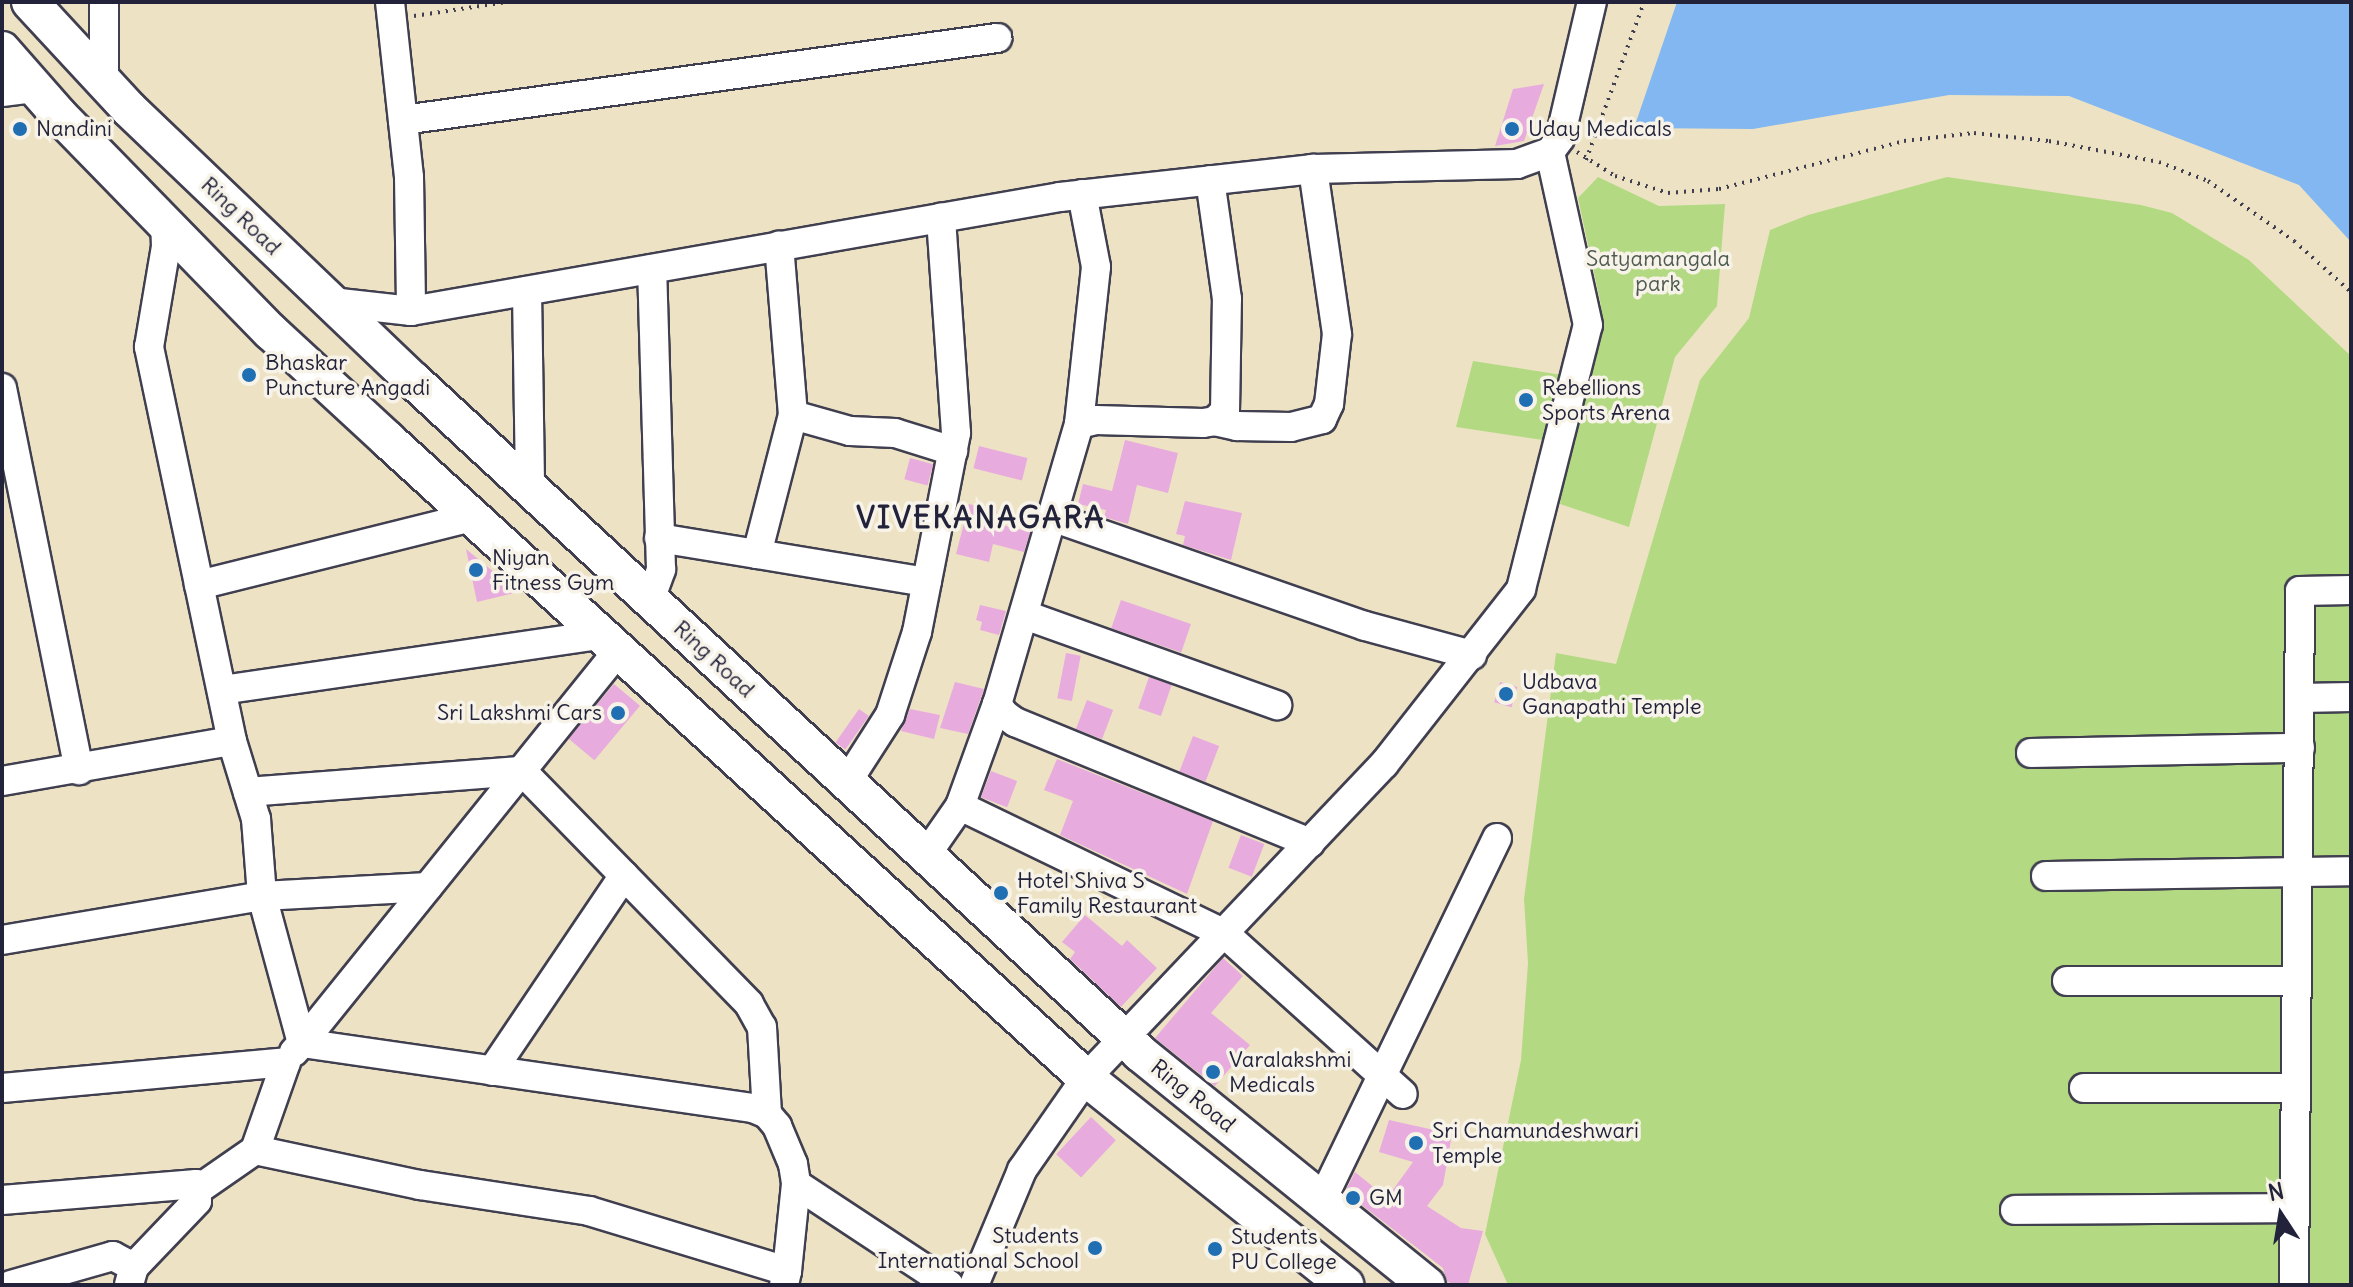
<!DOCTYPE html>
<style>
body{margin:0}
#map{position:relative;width:2353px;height:1287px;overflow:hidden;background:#ede3c4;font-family:Delius,sans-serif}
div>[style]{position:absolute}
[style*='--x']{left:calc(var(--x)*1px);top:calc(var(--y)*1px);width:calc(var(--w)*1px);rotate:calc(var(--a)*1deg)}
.green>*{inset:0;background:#b3da83}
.water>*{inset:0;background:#82b7f1}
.building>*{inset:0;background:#e8abde;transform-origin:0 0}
.path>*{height:4px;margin-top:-2px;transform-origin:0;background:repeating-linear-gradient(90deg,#403f50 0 2px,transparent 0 8px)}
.roads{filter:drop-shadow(2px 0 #403f50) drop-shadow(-2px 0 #403f50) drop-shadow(0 2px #403f50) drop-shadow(0 -2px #403f50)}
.minor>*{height:28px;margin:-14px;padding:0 14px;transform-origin:14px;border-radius:14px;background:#fff}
.major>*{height:36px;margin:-18px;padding:0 18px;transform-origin:18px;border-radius:18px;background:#fff}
.dots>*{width:22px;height:22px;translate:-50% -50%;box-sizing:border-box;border:4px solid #f7f3e8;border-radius:50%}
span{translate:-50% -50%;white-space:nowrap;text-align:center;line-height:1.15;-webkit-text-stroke:7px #f7f3e8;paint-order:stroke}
.poi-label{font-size:22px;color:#22223b}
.left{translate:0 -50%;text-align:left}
.right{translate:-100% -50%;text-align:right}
.street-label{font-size:22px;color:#22223b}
.park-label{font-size:22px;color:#4e5951}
.district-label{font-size:30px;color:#22223b;font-weight:700;letter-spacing:2px}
.frame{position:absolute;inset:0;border:4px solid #22223b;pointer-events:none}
.north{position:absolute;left:2241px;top:1175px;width:80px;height:80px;-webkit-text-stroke:6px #f7f3e8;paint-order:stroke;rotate:348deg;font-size:22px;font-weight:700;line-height:32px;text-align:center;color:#22223b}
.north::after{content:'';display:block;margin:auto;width:28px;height:36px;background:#22223b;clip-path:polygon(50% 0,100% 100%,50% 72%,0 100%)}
</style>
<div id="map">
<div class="green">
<i style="clip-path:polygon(1598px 177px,1659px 206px,1725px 204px,1717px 306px,1675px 357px,1629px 527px,1560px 504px,1601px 305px,1578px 198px)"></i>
<i style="clip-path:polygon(1947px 177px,2141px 205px,2172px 213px,2249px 260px,2351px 356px,2351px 1285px,1508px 1285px,1485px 1234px,1521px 1060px,1528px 963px,1524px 899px,1556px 653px,1616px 664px,1700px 380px,1749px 318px,1770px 230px,1808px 215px)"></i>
<i style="clip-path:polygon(1473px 361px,1562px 375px,1543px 440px,1456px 427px)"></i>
</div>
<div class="water">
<i style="clip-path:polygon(1677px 2px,2351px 2px,2351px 242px,2299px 185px,2069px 96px,1949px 95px,1753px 129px,1634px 128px)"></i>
</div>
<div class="building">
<i style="clip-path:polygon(1544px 84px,1524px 141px,1495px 146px,1513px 89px)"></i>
<i style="clip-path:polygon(1125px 440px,1178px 453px,1168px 493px,1137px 485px,1128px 524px,1104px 517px,1106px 510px,1078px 504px,1083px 484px,1112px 491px)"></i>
<i style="left:979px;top:446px;width:50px;height:23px;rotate:14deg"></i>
<i style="left:910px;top:458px;width:24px;height:22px;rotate:15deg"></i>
<i style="clip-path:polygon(1185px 501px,1242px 513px,1231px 560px,1183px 545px,1185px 536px,1176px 534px)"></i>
<i style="clip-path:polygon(969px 504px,997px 511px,994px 523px,1030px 532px,1024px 552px,993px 544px,989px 562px,956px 554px)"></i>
<i style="clip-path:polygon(466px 549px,518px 592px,477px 602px)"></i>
<i style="left:1121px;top:600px;width:74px;height:30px;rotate:19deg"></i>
<i style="clip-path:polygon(980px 605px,1006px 611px,999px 635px,980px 630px,982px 622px,976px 620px)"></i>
<i style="left:1066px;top:653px;width:15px;height:46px;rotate:11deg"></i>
<i style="left:1149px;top:677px;width:24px;height:33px;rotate:19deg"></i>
<i style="clip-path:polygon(955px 682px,984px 689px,968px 734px,940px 728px)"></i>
<i style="left:1500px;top:682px;width:18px;height:21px;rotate:16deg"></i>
<i style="left:614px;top:684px;width:34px;height:71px;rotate:40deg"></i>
<i style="left:1087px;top:700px;width:28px;height:31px;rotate:21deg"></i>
<i style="left:859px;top:709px;width:12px;height:41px;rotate:35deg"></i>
<i style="clip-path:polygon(910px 709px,940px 715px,934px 739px,901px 731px)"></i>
<i style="left:1193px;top:736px;width:28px;height:38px;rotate:21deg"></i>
<i style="clip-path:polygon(1057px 759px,1213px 821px,1187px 894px,1060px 835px,1073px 801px,1044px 790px)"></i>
<i style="left:991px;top:771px;width:28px;height:28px;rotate:21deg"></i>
<i style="left:1241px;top:835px;width:25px;height:35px;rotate:21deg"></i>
<i style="clip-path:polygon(1085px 915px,1122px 946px,1127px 940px,1157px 968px,1121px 1007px,1070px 959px,1075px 952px,1062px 942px)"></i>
<i style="clip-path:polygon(1223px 958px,1243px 976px,1211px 1013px,1250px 1045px,1215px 1086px,1155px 1038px)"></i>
<i style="left:1091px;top:1117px;width:34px;height:51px;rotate:43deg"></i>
<i style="clip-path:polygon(1389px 1120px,1452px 1134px,1443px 1185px,1427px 1206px,1461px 1228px,1483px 1231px,1468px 1285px,1454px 1285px,1447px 1281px,1443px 1268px,1345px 1192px,1355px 1172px,1387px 1198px,1413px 1162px,1379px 1152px)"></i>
</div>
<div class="path">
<i style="--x:414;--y:16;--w:94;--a:-8.6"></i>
<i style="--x:1577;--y:152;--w:45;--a:32.3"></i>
<i style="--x:1615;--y:176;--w:56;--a:17.8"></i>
<i style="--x:1668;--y:193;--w:51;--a:-4.5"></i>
<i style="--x:1719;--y:189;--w:191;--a:-14.5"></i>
<i style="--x:1904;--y:141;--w:70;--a:-6.5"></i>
<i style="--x:1974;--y:133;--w:75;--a:6.1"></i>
<i style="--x:2049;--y:141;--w:112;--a:10.8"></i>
<i style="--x:2159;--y:162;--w:53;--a:21.2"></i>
<i style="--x:2208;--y:181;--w:105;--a:34.9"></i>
<i style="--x:2294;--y:241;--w:76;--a:41.8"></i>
<i style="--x:1586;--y:160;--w:168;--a:-69.8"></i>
</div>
<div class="roads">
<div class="minor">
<i style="--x:104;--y:2;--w:77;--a:90"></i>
<i style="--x:390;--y:2;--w:176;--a:83.8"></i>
<i style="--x:409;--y:177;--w:134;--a:89.1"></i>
<i style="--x:2;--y:92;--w:34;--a:-7"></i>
<i style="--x:403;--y:120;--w:600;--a:-7.86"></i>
<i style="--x:1082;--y:194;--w:74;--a:79.1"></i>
<i style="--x:1096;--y:267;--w:158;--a:96.2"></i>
<i style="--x:1079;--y:424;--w:292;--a:106.3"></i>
<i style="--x:997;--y:704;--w:12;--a:55"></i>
<i style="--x:1004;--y:714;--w:14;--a:36"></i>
<i style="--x:1015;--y:722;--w:319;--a:22.3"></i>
<i style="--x:527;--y:291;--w:197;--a:89.1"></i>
<i style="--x:331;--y:302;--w:81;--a:6.4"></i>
<i style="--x:411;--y:311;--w:659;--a:-9.96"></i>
<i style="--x:1060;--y:197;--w:255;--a:-6.3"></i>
<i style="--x:1313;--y:169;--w:204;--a:-1.4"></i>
<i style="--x:1517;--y:164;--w:35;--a:-20"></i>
<i style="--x:1550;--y:152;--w:17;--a:-54"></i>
<i style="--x:1560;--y:138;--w:140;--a:-76.8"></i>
<i style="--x:2;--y:388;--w:390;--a:78.6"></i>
<i style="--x:793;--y:415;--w:59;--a:15.7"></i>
<i style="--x:850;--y:431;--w:45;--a:2.5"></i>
<i style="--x:895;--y:433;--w:61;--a:17.2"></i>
<i style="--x:1215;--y:421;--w:23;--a:13"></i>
<i style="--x:1237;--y:426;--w:54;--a:1.1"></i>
<i style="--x:1291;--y:427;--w:32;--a:-14"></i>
<i style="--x:1322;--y:419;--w:17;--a:-65"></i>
<i style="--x:1329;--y:404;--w:70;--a:-83.5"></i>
<i style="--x:1337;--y:334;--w:167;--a:-98.3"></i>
<i style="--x:1079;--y:424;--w:17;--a:-13"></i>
<i style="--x:1096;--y:420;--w:107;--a:1.6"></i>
<i style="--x:1203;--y:423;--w:12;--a:-9"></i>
<i style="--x:1215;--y:421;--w:14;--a:-45"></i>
<i style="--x:1225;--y:411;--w:112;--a:-89"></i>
<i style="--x:1227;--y:299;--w:120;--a:-98.1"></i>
<i style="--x:1052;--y:517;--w:331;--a:19.2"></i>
<i style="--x:1365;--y:626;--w:111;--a:15.2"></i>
<i style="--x:659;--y:538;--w:99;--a:9.3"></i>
<i style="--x:757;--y:554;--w:144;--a:-75.5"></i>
<i style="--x:793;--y:415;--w:170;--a:-94.7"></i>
<i style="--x:757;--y:554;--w:172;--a:9.4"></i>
<i style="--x:199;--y:585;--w:281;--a:-14"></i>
<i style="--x:650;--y:600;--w:33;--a:-70"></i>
<i style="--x:661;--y:569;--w:300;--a:-91.7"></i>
<i style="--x:1025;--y:615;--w:268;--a:19.7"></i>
<i style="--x:222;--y:690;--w:383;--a:-8.3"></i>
<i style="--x:2300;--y:698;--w:51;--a:-1.1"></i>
<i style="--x:232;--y:741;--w:82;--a:72.9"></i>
<i style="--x:256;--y:819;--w:77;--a:85.5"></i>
<i style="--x:262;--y:896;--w:152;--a:74.8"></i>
<i style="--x:302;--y:1043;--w:12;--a:132"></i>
<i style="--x:2031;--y:753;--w:269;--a:-1.1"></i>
<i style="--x:2;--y:781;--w:233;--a:-9.9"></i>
<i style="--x:232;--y:741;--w:403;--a:-101.9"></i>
<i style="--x:149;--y:347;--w:101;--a:-80.4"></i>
<i style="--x:166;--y:247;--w:26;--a:-92"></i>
<i style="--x:847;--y:782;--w:80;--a:-57.3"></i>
<i style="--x:890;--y:715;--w:87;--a:-72"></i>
<i style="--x:917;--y:632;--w:203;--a:-78.9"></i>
<i style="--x:956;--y:433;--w:216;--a:-94"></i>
<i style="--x:248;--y:792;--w:275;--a:-4.4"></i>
<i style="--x:522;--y:771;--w:325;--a:45.7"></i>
<i style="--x:749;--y:1004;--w:26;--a:61"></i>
<i style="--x:762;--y:1027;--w:87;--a:86.7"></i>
<i style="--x:960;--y:806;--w:294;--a:25.8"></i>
<i style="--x:1225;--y:934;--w:239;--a:42"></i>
<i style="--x:926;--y:855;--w:60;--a:-55.2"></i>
<i style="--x:960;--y:806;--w:109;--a:-70.1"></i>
<i style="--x:2046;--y:876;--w:305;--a:-0.9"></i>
<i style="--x:2;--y:940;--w:264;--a:-9.6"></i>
<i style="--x:262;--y:896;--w:166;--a:-3.1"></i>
<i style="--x:2067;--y:981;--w:230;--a:0"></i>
<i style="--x:302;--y:1043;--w:456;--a:8.2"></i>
<i style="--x:753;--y:1108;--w:15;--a:23"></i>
<i style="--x:767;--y:1114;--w:16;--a:50"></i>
<i style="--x:777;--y:1126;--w:41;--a:67.2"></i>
<i style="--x:793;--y:1164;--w:20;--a:81"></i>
<i style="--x:796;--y:1184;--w:87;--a:95.9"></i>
<i style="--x:302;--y:1043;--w:504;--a:-51.13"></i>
<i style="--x:492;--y:1071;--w:236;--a:-56"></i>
<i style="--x:2;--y:1088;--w:285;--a:-5.2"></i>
<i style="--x:286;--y:1062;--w:93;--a:109.4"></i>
<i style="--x:255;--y:1150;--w:72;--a:145.2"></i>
<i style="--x:2084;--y:1088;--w:212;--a:0"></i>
<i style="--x:255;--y:1150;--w:169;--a:12"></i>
<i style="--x:420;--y:1185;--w:171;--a:8.7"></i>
<i style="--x:589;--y:1211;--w:207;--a:16.9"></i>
<i style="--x:787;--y:1271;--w:14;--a:102"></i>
<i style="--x:796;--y:1184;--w:183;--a:33.4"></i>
<i style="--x:2;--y:1200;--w:195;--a:-4.7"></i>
<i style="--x:196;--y:1184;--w:17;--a:87"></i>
<i style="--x:197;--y:1201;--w:91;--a:133.7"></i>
<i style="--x:1322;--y:1200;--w:402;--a:-64.2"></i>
<i style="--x:2015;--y:1210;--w:280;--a:-0.4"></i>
<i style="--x:11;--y:1285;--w:106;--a:-15.9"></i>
<i style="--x:113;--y:1256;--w:24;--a:28"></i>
<i style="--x:134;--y:1267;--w:18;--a:106"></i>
<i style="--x:974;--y:1285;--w:125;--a:-67.3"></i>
<i style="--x:1022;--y:1170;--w:112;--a:-55.2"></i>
<i style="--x:1086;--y:1078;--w:433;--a:-46.5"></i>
<i style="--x:1384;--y:764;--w:222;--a:-51.9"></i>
<i style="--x:1521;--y:589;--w:272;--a:-75.8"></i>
<i style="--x:1588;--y:325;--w:177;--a:-102.4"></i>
<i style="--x:2294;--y:1285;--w:694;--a:-89.5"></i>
<i style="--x:2300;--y:591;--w:51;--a:-1.1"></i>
</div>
<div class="major">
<i style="--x:30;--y:2;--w:146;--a:47.2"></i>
<i style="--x:129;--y:109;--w:394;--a:43.7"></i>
<i style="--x:414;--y:381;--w:989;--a:42.79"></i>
<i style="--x:1140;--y:1053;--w:369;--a:39"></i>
<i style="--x:2;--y:50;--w:86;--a:48.8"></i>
<i style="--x:59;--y:115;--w:303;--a:45.7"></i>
<i style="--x:271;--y:332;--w:159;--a:42.7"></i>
<i style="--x:388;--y:440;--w:946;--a:42.43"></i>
<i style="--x:1086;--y:1078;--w:332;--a:38.6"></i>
</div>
</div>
<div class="dots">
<i style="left:20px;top:129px;background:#1f6fb2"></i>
<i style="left:1512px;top:129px;background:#1f6fb2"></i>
<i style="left:249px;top:375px;background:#1f6fb2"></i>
<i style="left:1526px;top:400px;background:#1f6fb2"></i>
<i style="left:476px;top:570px;background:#1f6fb2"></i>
<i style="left:1506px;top:694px;background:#1f6fb2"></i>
<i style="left:618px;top:713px;background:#1f6fb2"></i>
<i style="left:1001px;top:893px;background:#1f6fb2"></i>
<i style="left:1213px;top:1072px;background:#1f6fb2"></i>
<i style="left:1416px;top:1143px;background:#1f6fb2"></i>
<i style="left:1353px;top:1198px;background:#1f6fb2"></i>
<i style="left:1095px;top:1248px;background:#1f6fb2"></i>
<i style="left:1215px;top:1249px;background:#1f6fb2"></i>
</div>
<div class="poi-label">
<span class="left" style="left:36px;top:129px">Nandini</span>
<span class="left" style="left:1528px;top:129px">Uday Medicals</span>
<span class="left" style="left:265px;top:375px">Bhaskar<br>Puncture Angadi</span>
<span class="left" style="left:1542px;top:400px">Rebellions<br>Sports Arena</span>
<span class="left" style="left:492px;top:570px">Niyan<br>Fitness Gym</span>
<span class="left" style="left:1522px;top:694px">Udbava<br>Ganapathi Temple</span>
<span class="right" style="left:602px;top:713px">Sri Lakshmi Cars</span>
<span class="left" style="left:1017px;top:893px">Hotel Shiva S<br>Family Restaurant</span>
<span class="left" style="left:1229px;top:1072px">Varalakshmi<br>Medicals</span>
<span class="left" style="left:1432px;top:1143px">Sri Chamundeshwari<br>Temple</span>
<span class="left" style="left:1369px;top:1198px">GM</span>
<span class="right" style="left:1079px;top:1248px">Students<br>International School</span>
<span class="left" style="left:1231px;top:1249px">Students<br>PU College</span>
</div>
<div class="street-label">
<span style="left:241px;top:216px;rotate:44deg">Ring Road</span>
<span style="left:714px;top:659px;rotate:43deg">Ring Road</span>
<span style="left:1193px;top:1096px;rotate:39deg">Ring Road</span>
</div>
<div class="park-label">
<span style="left:1658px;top:271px">Satyamangala<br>park</span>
</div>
<div class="district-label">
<span style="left:981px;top:517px">VIVEKANAGARA</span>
</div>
<div class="frame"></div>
<div class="north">N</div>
</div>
